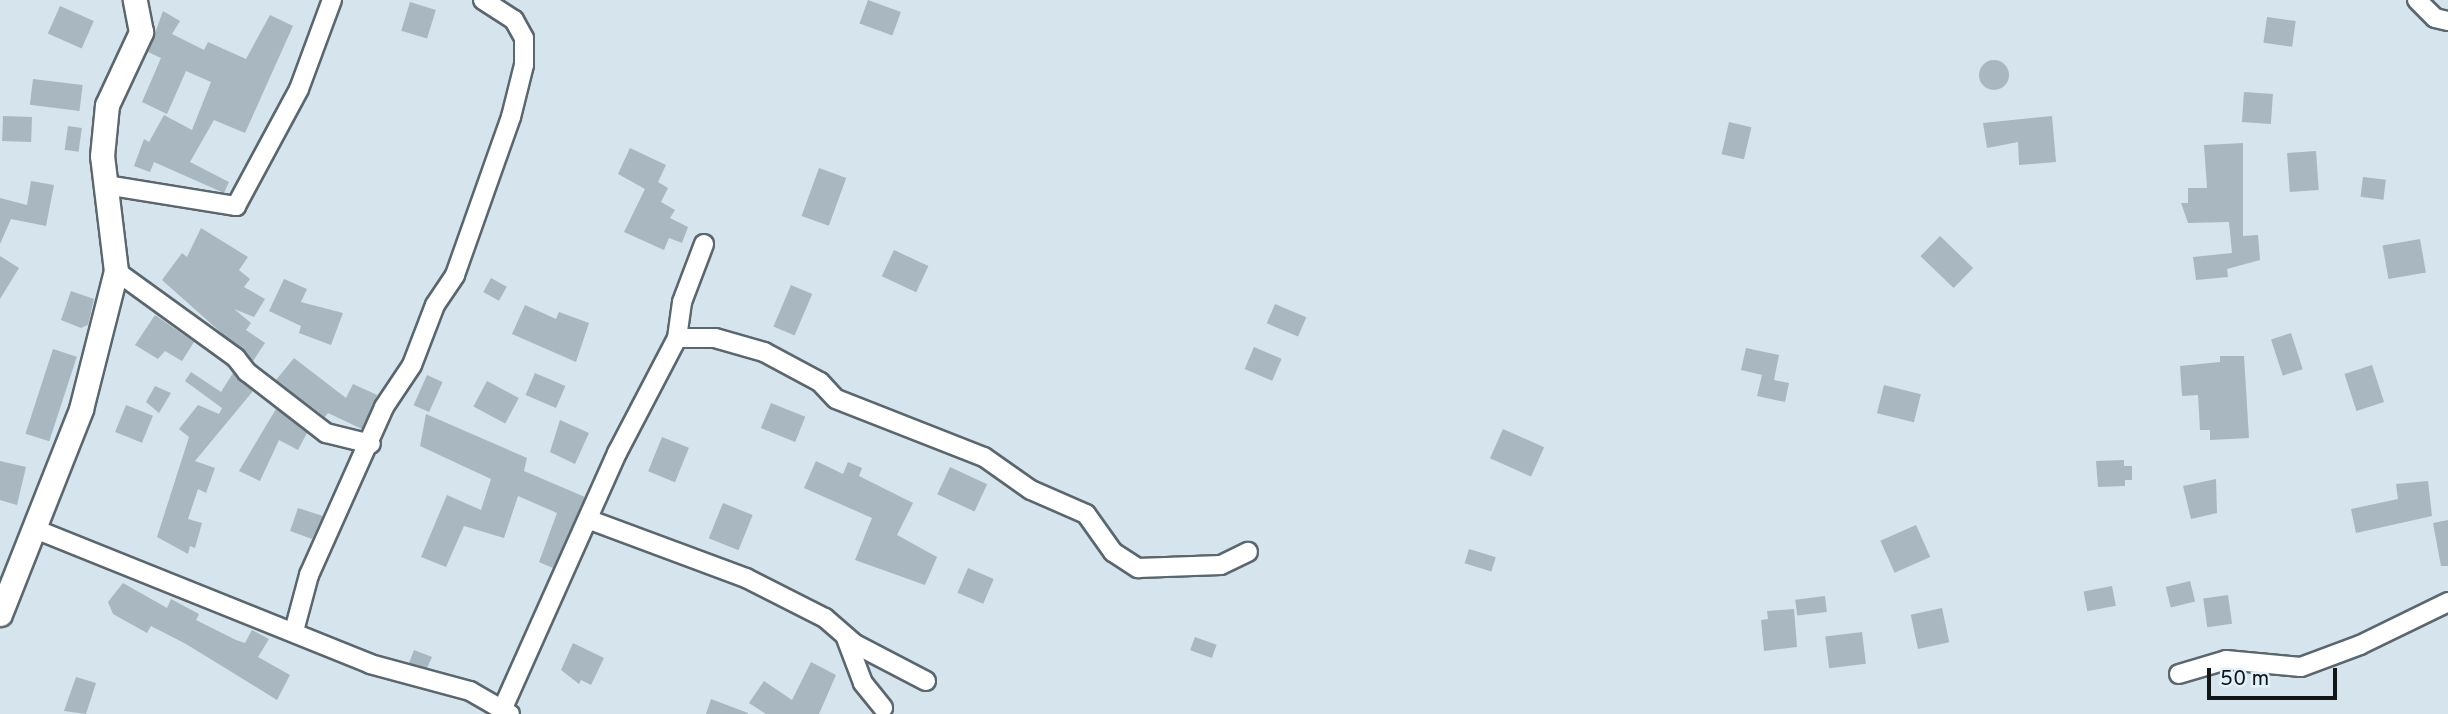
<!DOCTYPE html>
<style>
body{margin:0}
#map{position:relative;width:2448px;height:714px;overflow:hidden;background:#d5e4ed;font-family:Overpass,sans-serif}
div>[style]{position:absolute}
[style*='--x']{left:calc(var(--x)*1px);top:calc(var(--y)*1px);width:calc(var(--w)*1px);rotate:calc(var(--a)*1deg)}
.building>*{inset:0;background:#a9b7c0;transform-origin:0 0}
.round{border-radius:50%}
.roads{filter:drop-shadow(2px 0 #5a676f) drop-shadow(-2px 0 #5a676f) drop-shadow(0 2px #5a676f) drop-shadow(0 -2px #5a676f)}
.minor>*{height:18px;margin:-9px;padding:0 9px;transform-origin:9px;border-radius:9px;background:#fff}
.tertiary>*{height:23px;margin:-11.5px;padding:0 11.5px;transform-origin:11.5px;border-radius:11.5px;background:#fff}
span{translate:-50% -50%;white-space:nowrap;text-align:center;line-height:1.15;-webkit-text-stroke:7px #e2f1fa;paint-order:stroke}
.scale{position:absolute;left:2207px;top:668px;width:130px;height:32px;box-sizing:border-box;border:4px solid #111619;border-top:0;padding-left:9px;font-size:21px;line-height:24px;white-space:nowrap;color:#111619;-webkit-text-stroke:5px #e2f1fa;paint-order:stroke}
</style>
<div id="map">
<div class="building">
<i style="left:868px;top:0;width:35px;height:25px;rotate:20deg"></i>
<i style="left:410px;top:2px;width:27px;height:30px;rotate:17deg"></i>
<i style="left:60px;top:6px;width:37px;height:30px;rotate:24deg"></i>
<i style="clip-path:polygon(163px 11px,180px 21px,172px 34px,204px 50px,208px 42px,246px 59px,270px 15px,293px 26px,245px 133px,214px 120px,190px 162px,229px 182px,224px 193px,154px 162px,150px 172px,134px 166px,144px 139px,149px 142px,164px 115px,192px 130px,211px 82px,186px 71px,167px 114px,142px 102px,161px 58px,148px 52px)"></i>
<i style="left:2267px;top:17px;width:29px;height:26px;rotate:8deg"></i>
<i class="round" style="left:1979px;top:60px;width:30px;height:30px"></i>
<i style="left:33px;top:79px;width:50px;height:26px;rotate:7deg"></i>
<i style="left:2244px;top:92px;width:29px;height:30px;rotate:4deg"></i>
<i style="left:3px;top:116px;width:29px;height:25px;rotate:2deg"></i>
<i style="clip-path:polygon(2052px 116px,2056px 162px,2019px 165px,2018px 142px,1987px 148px,1983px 123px)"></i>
<i style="left:1729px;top:122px;width:23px;height:33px;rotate:13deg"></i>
<i style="left:68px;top:126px;width:14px;height:24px;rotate:8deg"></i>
<i style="clip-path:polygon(2243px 143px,2243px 236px,2258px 235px,2260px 260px,2227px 269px,2228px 277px,2196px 280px,2193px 257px,2232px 253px,2229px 222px,2188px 223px,2181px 203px,2188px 203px,2188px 188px,2207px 188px,2204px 145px)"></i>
<i style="clip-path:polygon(630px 148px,666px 165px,658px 182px,668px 188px,661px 202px,675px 210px,670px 218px,688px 227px,682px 243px,669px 238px,664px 250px,624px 232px,645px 189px,618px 174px)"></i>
<i style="left:2316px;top:151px;width:39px;height:29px;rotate:86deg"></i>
<i style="left:819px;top:168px;width:29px;height:51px;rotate:20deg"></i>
<i style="left:2363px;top:177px;width:23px;height:20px;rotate:7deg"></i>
<i style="clip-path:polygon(31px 181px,54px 185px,46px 226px,11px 219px,0 244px,0 198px,27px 205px)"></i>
<i style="clip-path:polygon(201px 228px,248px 257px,239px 270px,250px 279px,244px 287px,265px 299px,254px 317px,234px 309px,251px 323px,246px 330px,265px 343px,253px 361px,162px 280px,182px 253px,187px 257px)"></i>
<i style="left:1940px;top:236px;width:46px;height:28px;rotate:44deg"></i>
<i style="left:2420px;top:239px;width:34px;height:38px;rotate:80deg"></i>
<i style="left:894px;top:250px;width:38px;height:29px;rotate:25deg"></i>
<i style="clip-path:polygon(0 256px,19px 268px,0 299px)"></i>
<i style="left:491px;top:278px;width:18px;height:16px;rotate:29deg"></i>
<i style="clip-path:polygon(284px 279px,307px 289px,301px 302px,343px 313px,331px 345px,299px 333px,301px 326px,269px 311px)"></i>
<i style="left:791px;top:285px;width:23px;height:45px;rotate:23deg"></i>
<i style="clip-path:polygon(71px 291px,94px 299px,88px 325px,81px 328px,61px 320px)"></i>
<i style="left:1275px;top:304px;width:34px;height:21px;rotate:23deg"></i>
<i style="clip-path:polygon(525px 305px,556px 319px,559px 312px,589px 323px,576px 362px,512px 334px)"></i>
<i style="clip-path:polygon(155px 315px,194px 342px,182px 361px,165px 351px,158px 359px,135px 345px)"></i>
<i style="left:2291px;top:333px;width:38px;height:21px;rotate:72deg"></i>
<i style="left:1254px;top:347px;width:30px;height:24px;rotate:23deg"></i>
<i style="clip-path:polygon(1746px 348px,1779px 355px,1774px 380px,1789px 383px,1785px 402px,1757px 396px,1762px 375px,1741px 370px)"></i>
<i style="left:53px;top:349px;width:25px;height:89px;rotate:18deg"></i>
<i style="clip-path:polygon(2220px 356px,2244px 356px,2249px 438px,2210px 440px,2210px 430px,2200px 430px,2198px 395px,2182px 396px,2180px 366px,2220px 362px)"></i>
<i style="clip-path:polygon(294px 358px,346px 398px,353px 384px,377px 395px,362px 429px,328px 413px,325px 417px,276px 380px)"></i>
<i style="left:2372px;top:365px;width:39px;height:29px;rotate:72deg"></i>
<i style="clip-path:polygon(191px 372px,221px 392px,233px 373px,253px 391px,195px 461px,215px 468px,206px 493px,198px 489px,188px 519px,202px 523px,195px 548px,190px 546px,188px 554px,157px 537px,189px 437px,179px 429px,198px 405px,219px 414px,222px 408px,185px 381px)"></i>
<i style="left:535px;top:373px;width:33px;height:24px;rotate:23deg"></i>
<i style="left:427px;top:375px;width:17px;height:33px;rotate:24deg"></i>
<i style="left:487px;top:381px;width:36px;height:29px;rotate:28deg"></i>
<i style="left:1884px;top:385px;width:38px;height:29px;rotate:14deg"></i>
<i style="clip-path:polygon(155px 386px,171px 393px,159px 413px,146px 402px)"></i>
<i style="left:771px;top:403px;width:37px;height:27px;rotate:22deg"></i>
<i style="left:126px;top:405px;width:29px;height:29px;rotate:22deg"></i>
<i style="clip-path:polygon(276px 409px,307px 433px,298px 450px,279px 440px,260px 481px,239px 471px)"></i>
<i style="clip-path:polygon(426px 414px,527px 458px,524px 471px,585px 497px,553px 568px,539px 562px,557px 513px,518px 496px,504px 538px,464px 526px,446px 567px,421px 557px,447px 495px,481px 510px,491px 479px,420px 446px)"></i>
<i style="clip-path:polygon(560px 420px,589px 433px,575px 464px,550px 452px)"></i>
<i style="left:1503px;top:429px;width:45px;height:32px;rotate:24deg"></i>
<i style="left:662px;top:437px;width:29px;height:37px;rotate:22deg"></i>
<i style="clip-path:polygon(2124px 460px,2124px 466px,2132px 466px,2132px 480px,2125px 480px,2125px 486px,2098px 487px,2096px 461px)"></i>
<i style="clip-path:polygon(0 461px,26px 467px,17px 505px,0 500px)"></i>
<i style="clip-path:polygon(816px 461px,843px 474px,848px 462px,862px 468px,859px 476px,913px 503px,897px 535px,937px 557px,925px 585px,855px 560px,872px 518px,804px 488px)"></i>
<i style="left:950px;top:467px;width:41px;height:30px;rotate:25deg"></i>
<i style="clip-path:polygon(2216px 479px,2217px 513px,2191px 519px,2183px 486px)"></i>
<i style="clip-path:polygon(2428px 481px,2432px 516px,2356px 533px,2351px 509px,2398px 499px,2396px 484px)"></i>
<i style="left:723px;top:503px;width:32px;height:38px;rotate:22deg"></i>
<i style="clip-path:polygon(298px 508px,323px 516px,312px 539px,290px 531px)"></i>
<i style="clip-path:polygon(2448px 520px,2448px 566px,2441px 566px,2433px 523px)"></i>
<i style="left:1916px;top:525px;width:35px;height:39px;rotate:66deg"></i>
<i style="left:1469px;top:549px;width:28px;height:15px;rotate:17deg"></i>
<i style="left:968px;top:568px;width:28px;height:27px;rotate:23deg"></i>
<i style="left:2190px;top:581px;width:21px;height:25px;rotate:76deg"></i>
<i style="clip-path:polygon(123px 583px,167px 608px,171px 599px,199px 614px,196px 620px,236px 640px,245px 643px,252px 630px,269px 639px,258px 657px,290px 675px,277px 700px,186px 644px,151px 626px,147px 633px,113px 614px,108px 602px)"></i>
<i style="left:2112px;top:586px;width:20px;height:29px;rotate:79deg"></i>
<i style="left:2228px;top:595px;width:29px;height:25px;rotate:82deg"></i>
<i style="left:1825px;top:596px;width:16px;height:30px;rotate:83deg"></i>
<i style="left:1942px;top:608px;width:35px;height:32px;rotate:78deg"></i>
<i style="clip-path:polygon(1794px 609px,1797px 647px,1764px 651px,1761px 620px,1768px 619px,1767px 611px)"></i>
<i style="left:1862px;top:632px;width:32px;height:37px;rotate:83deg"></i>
<i style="left:1195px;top:637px;width:23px;height:14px;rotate:20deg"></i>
<i style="clip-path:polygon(573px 643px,604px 658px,591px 685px,581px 680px,579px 684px,561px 670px)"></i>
<i style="clip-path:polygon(414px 650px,432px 657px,427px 668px,409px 663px)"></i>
<i style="clip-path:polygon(811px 662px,836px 675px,819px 714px,766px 714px,749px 703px,764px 681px,792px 700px)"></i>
<i style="clip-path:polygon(76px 677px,96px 683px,86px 714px,64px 711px)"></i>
<i style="clip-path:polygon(711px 699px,748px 713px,748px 714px,706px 714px)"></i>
</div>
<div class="roads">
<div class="minor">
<i style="--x:2417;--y:0;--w:25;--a:45"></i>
<i style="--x:2435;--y:18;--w:13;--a:13"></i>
<i style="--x:106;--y:185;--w:132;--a:9.2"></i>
<i style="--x:236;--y:206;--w:133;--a:-61.7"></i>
<i style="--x:299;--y:89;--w:95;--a:-69.7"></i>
<i style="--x:116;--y:271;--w:148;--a:35.9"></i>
<i style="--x:236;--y:358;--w:18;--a:52"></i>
<i style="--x:247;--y:372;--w:100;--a:37.7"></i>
<i style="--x:326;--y:433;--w:46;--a:13.7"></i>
<i style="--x:677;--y:338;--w:38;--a:0"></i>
<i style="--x:715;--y:338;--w:51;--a:15.9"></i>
<i style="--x:764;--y:352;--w:64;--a:28.2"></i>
<i style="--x:820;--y:382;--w:23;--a:47"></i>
<i style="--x:836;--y:399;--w:159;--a:21.4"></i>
<i style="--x:984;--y:457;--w:57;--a:35.1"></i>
<i style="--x:1031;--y:490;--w:60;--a:23.6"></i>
<i style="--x:1086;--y:514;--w:47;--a:54.6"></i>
<i style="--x:1113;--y:552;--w:30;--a:33"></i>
<i style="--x:1138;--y:568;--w:83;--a:-2.1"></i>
<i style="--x:1221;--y:565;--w:30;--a:-26"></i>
<i style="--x:590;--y:520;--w:166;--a:20.4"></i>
<i style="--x:746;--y:578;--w:89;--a:26.9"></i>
<i style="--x:825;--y:618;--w:40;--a:41"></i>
<i style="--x:855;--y:644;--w:80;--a:27.5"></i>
<i style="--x:35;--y:529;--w:361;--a:21.9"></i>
<i style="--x:370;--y:664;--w:104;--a:15.1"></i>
<i style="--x:470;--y:691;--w:46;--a:29.9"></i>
<i style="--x:294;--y:631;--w:58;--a:-75"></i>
<i style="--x:309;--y:575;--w:184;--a:-65.9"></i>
<i style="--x:384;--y:407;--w:50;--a:-56.3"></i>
<i style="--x:412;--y:365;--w:64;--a:-69"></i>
<i style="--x:435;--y:305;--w:36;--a:-56"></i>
<i style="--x:455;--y:275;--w:168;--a:-70.5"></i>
<i style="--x:511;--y:117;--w:54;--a:-76"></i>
<i style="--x:524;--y:65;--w:27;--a:-90"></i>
<i style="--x:524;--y:38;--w:21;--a:-119"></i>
<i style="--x:514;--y:20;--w:37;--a:-147"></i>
<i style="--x:846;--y:638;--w:48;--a:69.3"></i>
<i style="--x:863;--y:683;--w:32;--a:51"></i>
<i style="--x:2179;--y:674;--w:49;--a:-16.6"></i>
<i style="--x:2226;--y:660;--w:75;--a:5.3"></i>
<i style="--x:2301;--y:667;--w:63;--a:-20.4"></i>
<i style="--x:2360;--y:645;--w:98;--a:-26"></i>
<i style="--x:502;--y:710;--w:282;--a:-65.9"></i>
<i style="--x:617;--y:453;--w:130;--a:-62.4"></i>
<i style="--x:677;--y:338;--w:36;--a:-82"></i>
<i style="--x:682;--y:302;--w:62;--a:-69.2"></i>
</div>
<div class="tertiary">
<i style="--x:0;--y:614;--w:220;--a:-68.4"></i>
<i style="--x:81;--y:409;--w:142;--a:-75.8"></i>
<i style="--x:116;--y:271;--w:116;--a:-96.9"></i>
<i style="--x:102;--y:156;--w:51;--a:-84.4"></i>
<i style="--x:107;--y:105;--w:81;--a:-65"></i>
<i style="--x:141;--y:32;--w:33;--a:-101"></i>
</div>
</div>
<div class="scale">50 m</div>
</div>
